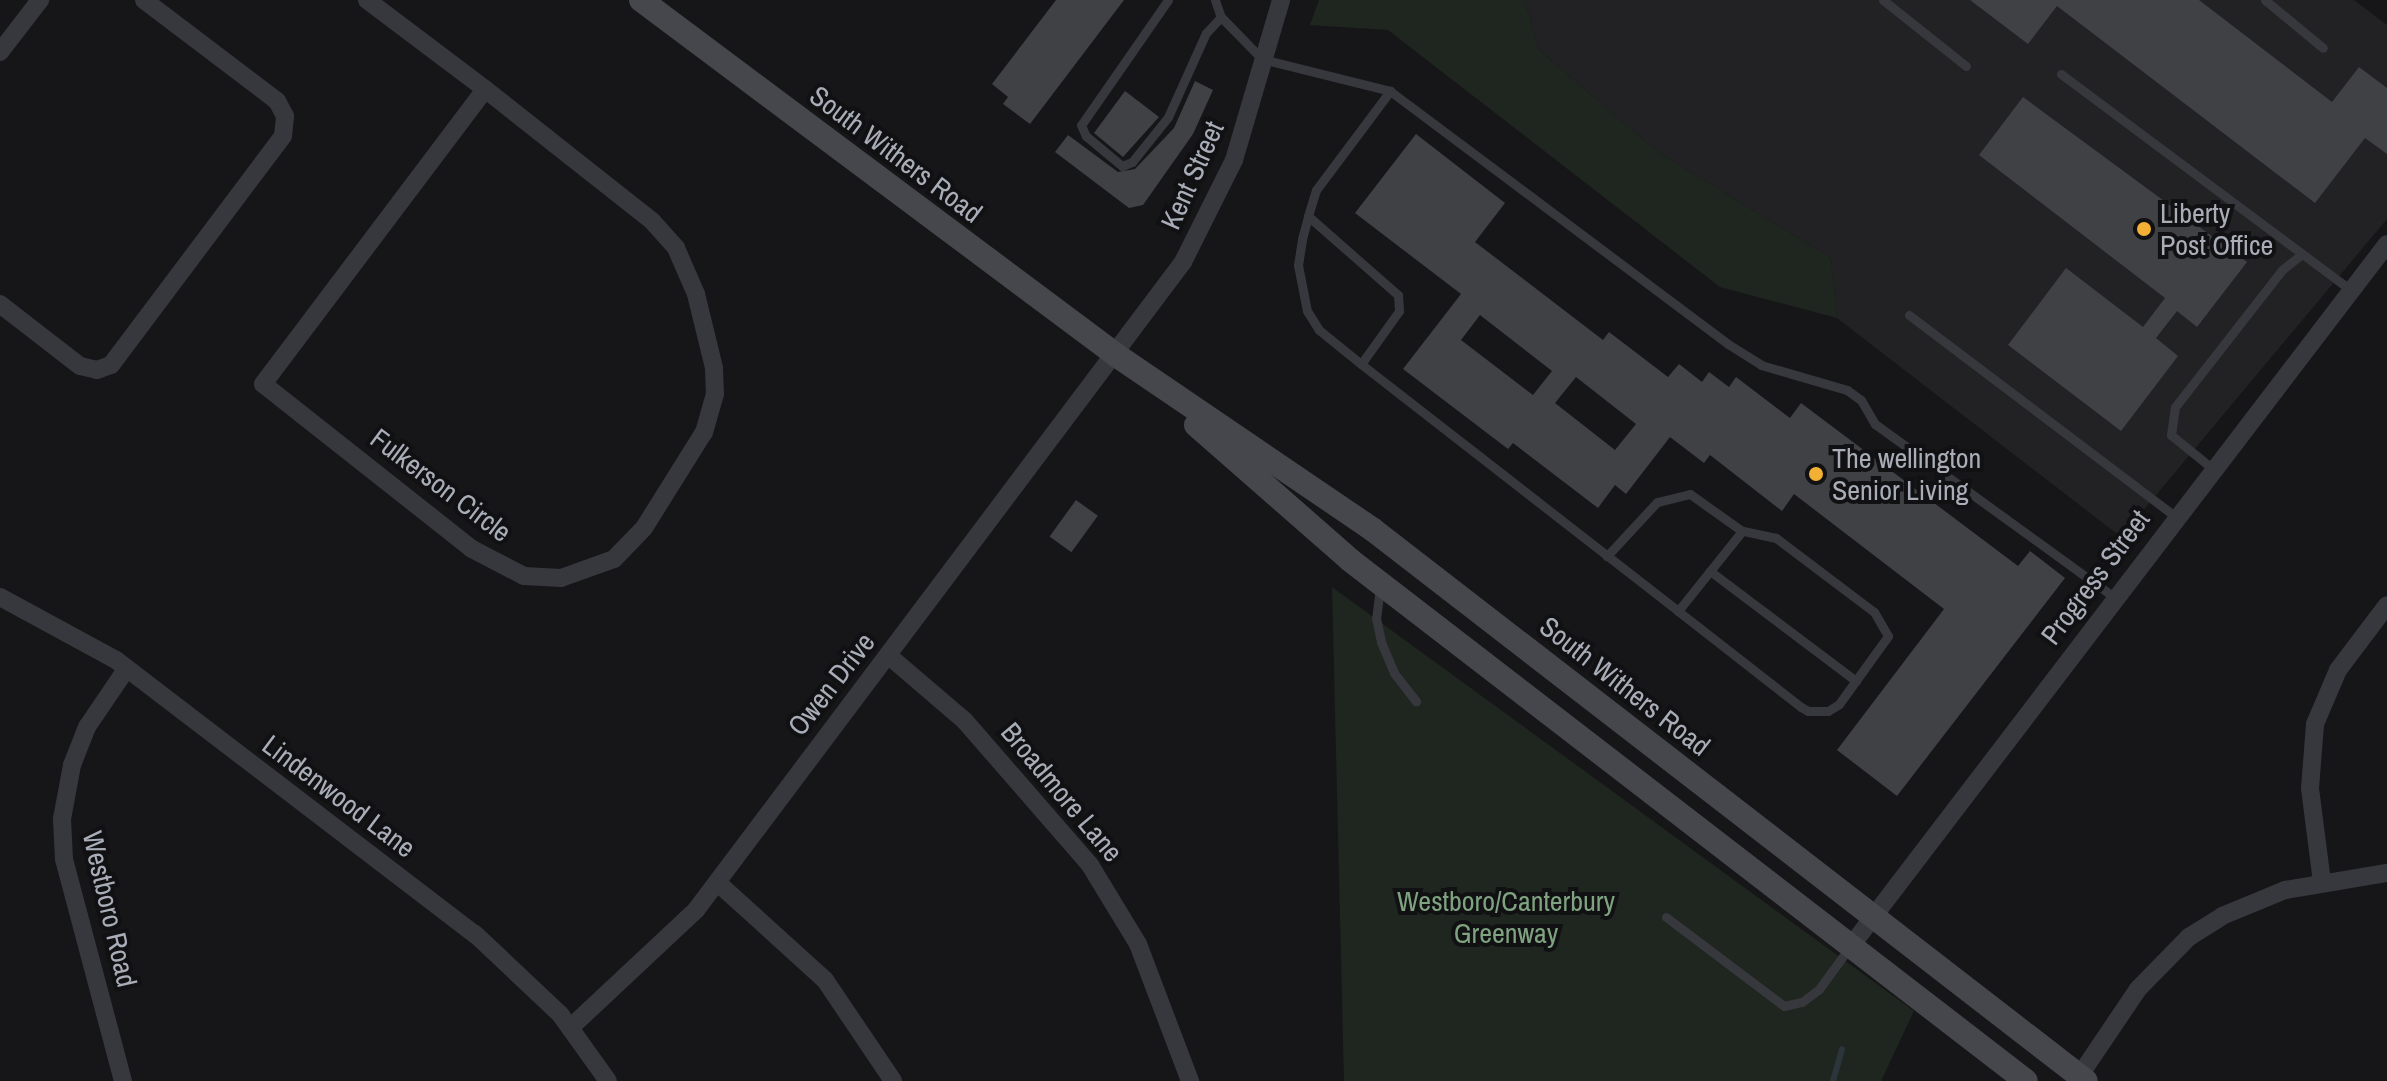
<!DOCTYPE html>
<style>
body{margin:0}
#map{position:relative;width:2387px;height:1081px;overflow:hidden;background:#161618;font-family:"Archivo Narrow",sans-serif}
div>[style]{position:absolute}
[style*='--x']{left:calc(var(--x)*1px);top:calc(var(--y)*1px);width:calc(var(--w)*1px);rotate:calc(var(--a)*1deg)}
.built>*{inset:0;background:#222225}
.green>*{inset:0;background:#1e261f}
.stream>*{height:6px;margin:-3px;padding:0 3px;transform-origin:3px;border-radius:3px;background:#2c353c}
.building>*{inset:0;background:#404145;transform-origin:0 0}
.service>*{height:9px;margin:-4.5px;padding:0 4.5px;transform-origin:4.5px;border-radius:4.5px;background:#37383d}
.minor>*{height:18px;margin:-9px;padding:0 9px;transform-origin:9px;border-radius:9px;background:#37383d}
.secondary>*{height:24px;margin:-12px;padding:0 12px;transform-origin:12px;border-radius:12px;background:#45474d}
.dots>*{width:22px;height:22px;translate:-50% -50%;box-sizing:border-box;border:4px solid #111113;border-radius:50%}
span{translate:-50% -50%;white-space:nowrap;text-align:center;line-height:1.15;-webkit-text-stroke:8px #111113;paint-order:stroke}
.street-label{font-size:28px;color:#a8adb8}
.poi-label{font-size:28px;color:#a8adb8}
.left{translate:0 -50%;text-align:left}
.park-label{font-size:28px;color:#7fa381}
</style>
<div id="map">
<div class="built">
<i style="clip-path:polygon(1525px 0,2354px 0,2387px 25px,2387px 219px,2121px 537px,1837px 318px,1831px 258px,1658px 152px,1538px 49px)"></i>
</div>
<div class="green">
<i style="clip-path:polygon(1319px 0,1525px 0,1538px 49px,1658px 152px,1831px 258px,1837px 318px,1720px 287px,1388px 30px,1310px 25px)"></i>
<i style="clip-path:polygon(1332px 587px,1914px 1011px,1881px 1081px,1344px 1081px)"></i>
</div>
<div class="stream">
<i style="--x:1833;--y:1081;--w:33;--a:-74"></i>
</div>
<div class="building">
<i style="clip-path:polygon(1056px 0,1124px 0,1030px 124px,1003px 104px,1008px 97px,992px 84px)"></i>
<i style="clip-path:polygon(1970px 0,2199px 0,2332px 102px,2359px 67px,2387px 88px,2387px 154px,2365px 138px,2315px 203px,2057px 6px,2028px 44px)"></i>
<i style="clip-path:polygon(1195px 81px,1213px 90px,1193px 134px,1143px 205px,1129px 208px,1055px 152px,1068px 135px,1118px 172px,1135px 169px,1174px 128px)"></i>
<i style="clip-path:polygon(1125px 91px,1159px 117px,1123px 157px,1094px 133px)"></i>
<i style="clip-path:polygon(2023px 97px,2247px 262px,2197px 327px,2177px 311px,2156px 338px,2178px 356px,2121px 431px,2008px 345px,2066px 268px,2143px 327px,2165px 298px,1979px 155px)"></i>
<i style="clip-path:polygon(evenodd,1416px 134px,1505px 203px,1475px 242px,1603px 340px,1609px 332px,1668px 377px,1679px 364px,1702px 382px,1709px 372px,1729px 387px,1736px 377px,1790px 418px,1801px 403px,2018px 566px,2030px 551px,2065px 578px,1897px 796px,1837px 750px,1944px 609px,1794px 494px,1782px 511px,1710px 455px,1704px 463px,1670px 437px,1626px 494px,1615px 485px,1598px 508px,1513px 443px,1508px 449px,1403px 369px,1461px 294px,1355px 213px,1416px 134px,1480px 315px,1552px 371px,1533px 395px,1461px 340px,1480px 315px,1416px 134px,1576px 377px,1636px 424px,1615px 450px,1555px 403px,1576px 377px)"></i>
<i style="left:1076px;top:500px;width:27px;height:45px;rotate:36deg"></i>
</div>
<div class="service">
<i style="--x:1168;--y:0;--w:152;--a:124.8"></i>
<i style="--x:1081;--y:125;--w:12;--a:66"></i>
<i style="--x:1086;--y:136;--w:47;--a:39.8"></i>
<i style="--x:1122;--y:166;--w:11;--a:-22"></i>
<i style="--x:1132;--y:162;--w:58;--a:-51.3"></i>
<i style="--x:1168;--y:117;--w:92;--a:-65.7"></i>
<i style="--x:1206;--y:33;--w:22;--a:-47"></i>
<i style="--x:1215;--y:0;--w:18;--a:71"></i>
<i style="--x:1221;--y:17;--w:59;--a:45.7"></i>
<i style="--x:1262;--y:59;--w:132;--a:14"></i>
<i style="--x:1390;--y:91;--w:422;--a:36.8"></i>
<i style="--x:1728;--y:344;--w:39;--a:32"></i>
<i style="--x:1761;--y:365;--w:90;--a:16.2"></i>
<i style="--x:1847;--y:390;--w:17;--a:36"></i>
<i style="--x:1861;--y:400;--w:28;--a:60"></i>
<i style="--x:1875;--y:424;--w:296;--a:35.9"></i>
<i style="--x:1883;--y:0;--w:106;--a:38.5"></i>
<i style="--x:2265;--y:0;--w:75;--a:39.6"></i>
<i style="--x:2061;--y:74;--w:362;--a:36.7"></i>
<i style="--x:1308;--y:216;--w:120;--a:41.3"></i>
<i style="--x:1398;--y:295;--w:16;--a:86"></i>
<i style="--x:1399;--y:311;--w:65;--a:125.6"></i>
<i style="--x:1361;--y:364;--w:54;--a:-141"></i>
<i style="--x:1319;--y:330;--w:22;--a:-122"></i>
<i style="--x:1307;--y:311;--w:47;--a:-101.1"></i>
<i style="--x:1298;--y:265;--w:26;--a:-81"></i>
<i style="--x:1302;--y:239;--w:24;--a:-75"></i>
<i style="--x:1308;--y:216;--w:27;--a:-73"></i>
<i style="--x:1316;--y:190;--w:124;--a:-53.2"></i>
<i style="--x:1909;--y:315;--w:335;--a:37.1"></i>
<i style="--x:1361;--y:364;--w:402;--a:37.9"></i>
<i style="--x:1678;--y:611;--w:156;--a:38"></i>
<i style="--x:1801;--y:707;--w:8;--a:30"></i>
<i style="--x:1808;--y:711;--w:20;--a:0"></i>
<i style="--x:1828;--y:711;--w:13;--a:-32"></i>
<i style="--x:1839;--y:704;--w:84;--a:-54.2"></i>
<i style="--x:1888;--y:636;--w:28;--a:-120"></i>
<i style="--x:1874;--y:612;--w:123;--a:-142.9"></i>
<i style="--x:1776;--y:538;--w:35;--a:-168"></i>
<i style="--x:1742;--y:531;--w:64;--a:-144.6"></i>
<i style="--x:1690;--y:494;--w:34;--a:166"></i>
<i style="--x:1657;--y:502;--w:74;--a:132.8"></i>
<i style="--x:2213;--y:469;--w:54;--a:-141"></i>
<i style="--x:2171;--y:435;--w:28;--a:-82"></i>
<i style="--x:2175;--y:407;--w:175;--a:-52"></i>
<i style="--x:2283;--y:269;--w:24;--a:-38"></i>
<i style="--x:1710;--y:571;--w:183;--a:37"></i>
<i style="--x:1380;--y:587;--w:31;--a:97"></i>
<i style="--x:1376;--y:618;--w:25;--a:78"></i>
<i style="--x:1381;--y:642;--w:34;--a:67"></i>
<i style="--x:1394;--y:673;--w:36;--a:52"></i>
<i style="--x:1678;--y:611;--w:102;--a:-51.3"></i>
<i style="--x:1666;--y:917;--w:148;--a:37"></i>
<i style="--x:1784;--y:1006;--w:18;--a:-13"></i>
<i style="--x:1802;--y:1002;--w:21;--a:-37"></i>
<i style="--x:1819;--y:989;--w:51;--a:-53.8"></i>
</div>
<div class="minor">
<i style="--x:367;--y:0;--w:148;--a:37"></i>
<i style="--x:0;--y:52;--w:66;--a:-52.4"></i>
<i style="--x:485;--y:89;--w:213;--a:38.3"></i>
<i style="--x:652;--y:221;--w:36;--a:48"></i>
<i style="--x:676;--y:248;--w:50;--a:66.5"></i>
<i style="--x:696;--y:294;--w:76;--a:76.3"></i>
<i style="--x:714;--y:368;--w:26;--a:88"></i>
<i style="--x:715;--y:394;--w:40;--a:106"></i>
<i style="--x:704;--y:432;--w:113;--a:122"></i>
<i style="--x:644;--y:528;--w:43;--a:134.1"></i>
<i style="--x:614;--y:559;--w:56;--a:160.3"></i>
<i style="--x:561;--y:578;--w:37;--a:-177"></i>
<i style="--x:524;--y:576;--w:59;--a:-152.6"></i>
<i style="--x:472;--y:549;--w:266;--a:-141.7"></i>
<i style="--x:263;--y:384;--w:369;--a:-53"></i>
<i style="--x:0;--y:304;--w:101;--a:37.8"></i>
<i style="--x:80;--y:366;--w:17;--a:13"></i>
<i style="--x:97;--y:370;--w:15;--a:-20"></i>
<i style="--x:111;--y:365;--w:286;--a:-53.1"></i>
<i style="--x:283;--y:136;--w:20;--a:-84"></i>
<i style="--x:285;--y:116;--w:17;--a:-118"></i>
<i style="--x:277;--y:101;--w:167;--a:-142.8"></i>
<i style="--x:0;--y:597;--w:132;--a:28.5"></i>
<i style="--x:116;--y:660;--w:452;--a:37.4"></i>
<i style="--x:475;--y:934;--w:117;--a:43.3"></i>
<i style="--x:560;--y:1014;--w:82;--a:54.4"></i>
<i style="--x:889;--y:656;--w:99;--a:40.5"></i>
<i style="--x:964;--y:720;--w:192;--a:49"></i>
<i style="--x:1090;--y:865;--w:92;--a:58.7"></i>
<i style="--x:1138;--y:944;--w:147;--a:69.2"></i>
<i style="--x:2322;--y:882;--w:95;--a:-97.3"></i>
<i style="--x:2310;--y:788;--w:64;--a:-85.5"></i>
<i style="--x:2315;--y:724;--w:59;--a:-66.9"></i>
<i style="--x:2338;--y:670;--w:81;--a:-53"></i>
<i style="--x:718;--y:883;--w:144;--a:42.2"></i>
<i style="--x:825;--y:980;--w:122;--a:56"></i>
<i style="--x:1851;--y:946;--w:883;--a:-52.64"></i>
<i style="--x:570;--y:1028;--w:173;--a:-43.1"></i>
<i style="--x:696;--y:910;--w:811;--a:-53.07"></i>
<i style="--x:1183;--y:262;--w:114;--a:-63.4"></i>
<i style="--x:1234;--y:160;--w:167;--a:-73.6"></i>
<i style="--x:123;--y:1081;--w:230;--a:-104.9"></i>
<i style="--x:64;--y:859;--w:40;--a:-92.9"></i>
<i style="--x:62;--y:819;--w:55;--a:-79.5"></i>
<i style="--x:72;--y:765;--w:41;--a:-68.5"></i>
<i style="--x:87;--y:727;--w:71;--a:-55.9"></i>
<i style="--x:2076;--y:1081;--w:111;--a:-56"></i>
<i style="--x:2138;--y:989;--w:73;--a:-45.6"></i>
<i style="--x:2189;--y:937;--w:39;--a:-32"></i>
<i style="--x:2222;--y:916;--w:68;--a:-22.4"></i>
<i style="--x:2285;--y:890;--w:103;--a:-9.5"></i>
</div>
<div class="secondary">
<i style="--x:641;--y:0;--w:593;--a:36.77"></i>
<i style="--x:1116;--y:355;--w:310;--a:34.2"></i>
<i style="--x:1372;--y:529;--w:902;--a:37.71"></i>
<i style="--x:1196;--y:425;--w:205;--a:41.2"></i>
<i style="--x:1350;--y:560;--w:853;--a:37.62"></i>
</div>
<div class="dots">
<i style="left:2144px;top:229px;background:#f2b134"></i>
<i style="left:1816px;top:474px;background:#f2b134"></i>
</div>
<div class="street-label">
<span style="left:896px;top:154px;rotate:37deg">South Withers Road</span>
<span style="left:1192px;top:175px;rotate:-66deg">Kent Street</span>
<span style="left:441px;top:485px;rotate:37deg">Fulkerson Circle</span>
<span style="left:2095px;top:577px;rotate:-53deg">Progress Street</span>
<span style="left:831px;top:684px;rotate:-52deg">Owen Drive</span>
<span style="left:1625px;top:686px;rotate:38deg">South Withers Road</span>
<span style="left:1062px;top:792px;rotate:50deg">Broadmore Lane</span>
<span style="left:339px;top:796px;rotate:37deg">Lindenwood Lane</span>
<span style="left:110px;top:909px;rotate:77deg">Westboro Road</span>
</div>
<div class="poi-label">
<span class="left" style="left:2160px;top:229px">Liberty<br>Post Office</span>
<span class="left" style="left:1832px;top:474px">The wellington<br>Senior Living</span>
</div>
<div class="park-label">
<span style="left:1506px;top:917px">Westboro/Canterbury<br>Greenway</span>
</div>
</div>
